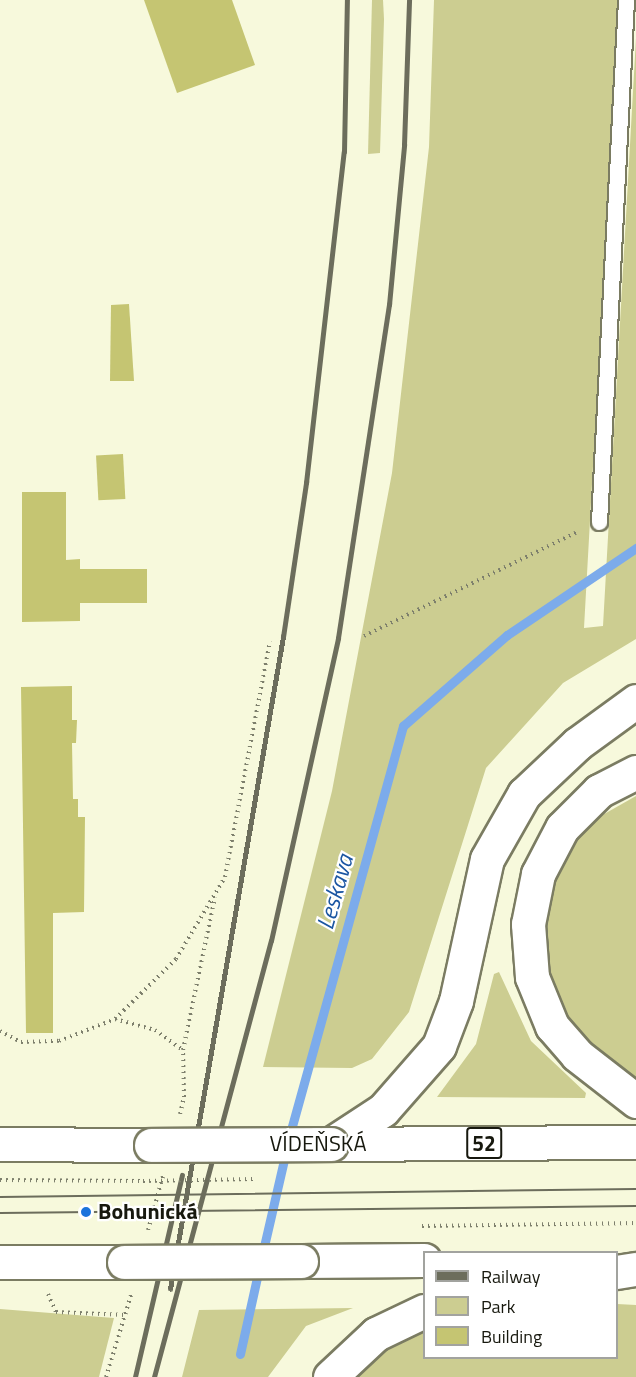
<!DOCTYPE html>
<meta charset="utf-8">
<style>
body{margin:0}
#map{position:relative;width:636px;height:1377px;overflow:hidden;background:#f7f9dc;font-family:"Titillium Web",sans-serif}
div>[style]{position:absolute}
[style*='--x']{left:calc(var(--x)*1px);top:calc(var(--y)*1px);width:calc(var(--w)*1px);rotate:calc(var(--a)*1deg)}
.green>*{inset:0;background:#cccd91}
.stream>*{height:9px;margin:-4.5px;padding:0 4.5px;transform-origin:4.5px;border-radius:4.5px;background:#7cabeb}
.building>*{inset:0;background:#c5c572;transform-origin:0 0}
.path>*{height:4px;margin-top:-2px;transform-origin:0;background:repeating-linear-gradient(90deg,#7d7f6c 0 1.5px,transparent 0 6px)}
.roads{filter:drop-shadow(2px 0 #7b7c62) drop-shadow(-2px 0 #7b7c62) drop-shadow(0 2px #7b7c62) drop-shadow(0 -2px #7b7c62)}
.lane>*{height:15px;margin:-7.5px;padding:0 7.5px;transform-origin:7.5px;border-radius:7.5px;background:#fff}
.highway>*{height:33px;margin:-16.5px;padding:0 16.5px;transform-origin:16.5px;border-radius:16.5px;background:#fff}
.tram>*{height:1.5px;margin:-0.75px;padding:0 0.75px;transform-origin:0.75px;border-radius:0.75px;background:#6c6d5c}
.rail>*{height:4.5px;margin:-2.25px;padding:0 2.25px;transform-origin:2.25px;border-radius:2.25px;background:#6c6d5c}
.path-bridge>*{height:4px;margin-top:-2px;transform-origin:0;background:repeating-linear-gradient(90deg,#7d7f6c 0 1.5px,transparent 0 6px)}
.bridges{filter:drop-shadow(2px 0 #7b7c62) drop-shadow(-2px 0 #7b7c62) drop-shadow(0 2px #7b7c62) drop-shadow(0 -2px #7b7c62)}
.highway-bridge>*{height:33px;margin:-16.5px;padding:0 16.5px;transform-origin:16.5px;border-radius:16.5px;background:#fff}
.dots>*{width:16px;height:16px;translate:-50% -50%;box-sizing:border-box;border:3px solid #fff;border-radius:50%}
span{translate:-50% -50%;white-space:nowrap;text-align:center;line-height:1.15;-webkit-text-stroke:4.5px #fff;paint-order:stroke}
.shield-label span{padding:2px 4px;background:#fff;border:2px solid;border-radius:4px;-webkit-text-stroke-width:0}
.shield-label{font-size:21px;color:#17180e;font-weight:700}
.street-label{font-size:22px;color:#17180e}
.poi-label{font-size:22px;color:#17180e;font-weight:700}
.left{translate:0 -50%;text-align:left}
.water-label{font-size:24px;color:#1b56a2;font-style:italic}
.legend{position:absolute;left:423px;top:1251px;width:195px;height:108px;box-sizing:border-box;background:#fff;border:2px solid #a2a39f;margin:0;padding:8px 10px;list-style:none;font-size:18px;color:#17180e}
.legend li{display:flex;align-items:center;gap:12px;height:30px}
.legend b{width:30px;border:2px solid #a2a39f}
</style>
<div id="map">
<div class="green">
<i style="clip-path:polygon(372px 0,383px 0,384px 19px,380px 153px,368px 154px)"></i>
<i style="clip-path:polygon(434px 0,619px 0,584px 628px,603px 626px,636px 38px,636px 639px,563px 683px,486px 768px,409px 1012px,372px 1059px,352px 1068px,263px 1067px,332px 791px,392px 473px,429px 147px)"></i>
<i style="clip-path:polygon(636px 796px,636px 1078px,603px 1062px,559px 1023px,536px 959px,553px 861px,583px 826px)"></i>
<i style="clip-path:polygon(499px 972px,531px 1041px,586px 1093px,585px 1098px,437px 1097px,476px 1044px,494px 974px)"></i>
<i style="clip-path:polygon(617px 1304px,636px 1305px,636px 1377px,344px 1377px,378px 1345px,424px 1324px,424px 1358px,616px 1358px)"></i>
<i style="clip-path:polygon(353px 1308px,306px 1326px,268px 1377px,182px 1377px,199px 1310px)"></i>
<i style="clip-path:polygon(0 1309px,114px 1318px,99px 1377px,0 1377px)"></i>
</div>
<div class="stream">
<i style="--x:289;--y:1137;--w:427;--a:-74.5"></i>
<i style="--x:403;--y:726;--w:138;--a:-41.2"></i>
<i style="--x:507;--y:635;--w:156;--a:-34"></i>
<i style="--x:262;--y:1255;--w:107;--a:-77"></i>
<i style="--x:240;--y:1354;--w:88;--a:-77.5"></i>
</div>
<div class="building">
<i style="clip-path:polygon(144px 0,232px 0,255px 65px,177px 93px)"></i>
<i style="clip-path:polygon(129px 304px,134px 381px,110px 381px,111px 305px)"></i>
<i style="left:123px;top:454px;width:45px;height:27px;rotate:87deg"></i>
<i style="clip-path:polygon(22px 492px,66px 492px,66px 560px,80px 559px,80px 569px,147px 569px,147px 603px,80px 603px,80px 621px,22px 622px)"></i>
<i style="clip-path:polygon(72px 686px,72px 720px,77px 720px,76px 743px,72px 743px,73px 799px,78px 799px,78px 817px,85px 817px,84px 912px,53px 913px,53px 1033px,26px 1033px,21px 687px)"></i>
</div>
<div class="path">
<i style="--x:364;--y:636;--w:239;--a:-26"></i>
<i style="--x:115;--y:1019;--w:86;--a:-44.5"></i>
<i style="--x:176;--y:959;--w:96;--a:-59.1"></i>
<i style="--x:225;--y:877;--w:240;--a:-79.2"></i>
<i style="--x:0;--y:1031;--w:24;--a:28"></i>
<i style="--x:21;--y:1042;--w:38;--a:-2"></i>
<i style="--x:59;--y:1041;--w:60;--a:-21.4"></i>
<i style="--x:115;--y:1019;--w:41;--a:15.4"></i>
<i style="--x:155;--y:1030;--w:34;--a:36"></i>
<i style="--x:180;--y:1114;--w:17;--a:-77"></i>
<i style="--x:184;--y:1097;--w:47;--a:-91.2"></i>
<i style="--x:183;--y:1050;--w:156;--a:-78.2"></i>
<i style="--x:0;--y:1180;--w:143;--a:0.4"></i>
<i style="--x:422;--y:1226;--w:214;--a:-0.8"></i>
<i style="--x:148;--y:1230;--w:56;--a:-74.5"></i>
<i style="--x:48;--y:1294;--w:20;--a:66"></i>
<i style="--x:56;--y:1312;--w:69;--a:2.5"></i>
<i style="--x:106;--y:1377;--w:89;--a:-73"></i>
</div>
<div class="roads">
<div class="lane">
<i style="--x:599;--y:522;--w:523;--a:-87.04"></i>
</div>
<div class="highway">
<i style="--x:636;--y:772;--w:42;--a:152.8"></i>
<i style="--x:599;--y:791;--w:52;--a:135"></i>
<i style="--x:562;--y:828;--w:52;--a:117.6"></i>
<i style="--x:538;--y:874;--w:51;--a:101.3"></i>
<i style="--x:528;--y:924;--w:53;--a:85.7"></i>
<i style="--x:532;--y:977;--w:53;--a:67.8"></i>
<i style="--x:552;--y:1026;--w:38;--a:49"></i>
<i style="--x:577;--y:1055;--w:75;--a:37.9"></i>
<i style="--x:0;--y:1144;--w:151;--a:0.4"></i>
<i style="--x:331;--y:1144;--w:62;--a:-33.2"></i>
<i style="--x:383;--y:1110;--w:85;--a:-48.8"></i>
<i style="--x:439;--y:1046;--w:48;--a:-69.3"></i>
<i style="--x:456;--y:1001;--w:145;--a:-77.7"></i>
<i style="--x:487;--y:859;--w:75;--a:-60.4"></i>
<i style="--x:524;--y:794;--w:73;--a:-43.3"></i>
<i style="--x:577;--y:744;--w:73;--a:-36.1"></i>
<i style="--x:333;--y:1144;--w:303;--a:-0.4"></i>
<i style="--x:301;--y:1261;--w:123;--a:-0.5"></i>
<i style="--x:0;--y:1262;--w:124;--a:0"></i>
<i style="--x:616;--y:1272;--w:20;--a:-9"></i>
<i style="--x:330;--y:1377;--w:63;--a:-43.1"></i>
<i style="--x:376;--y:1334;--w:53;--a:-25.6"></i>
</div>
</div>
<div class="tram">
<i style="--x:0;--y:1197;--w:636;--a:-0.72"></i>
<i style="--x:0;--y:1213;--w:636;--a:-0.63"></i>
</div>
<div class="rail">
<i style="--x:170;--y:1289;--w:662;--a:-80.17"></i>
<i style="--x:283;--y:637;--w:156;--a:-81.5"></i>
<i style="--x:306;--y:483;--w:333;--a:-83.5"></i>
<i style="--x:344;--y:152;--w:152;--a:-88.9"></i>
<i style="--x:135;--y:1377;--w:207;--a:-76.9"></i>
<i style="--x:154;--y:1377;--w:451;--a:-75"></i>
<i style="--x:271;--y:941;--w:310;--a:-77.5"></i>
<i style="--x:338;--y:638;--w:337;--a:-81.3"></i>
<i style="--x:389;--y:305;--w:161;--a:-84.6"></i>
<i style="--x:404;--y:145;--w:145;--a:-88"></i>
</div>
<div class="path-bridge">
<i style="--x:143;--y:1181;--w:110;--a:-1"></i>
</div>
<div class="bridges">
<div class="highway-bridge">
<i style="--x:151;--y:1145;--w:180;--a:-0.3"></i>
<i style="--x:124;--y:1262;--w:177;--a:-0.3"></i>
</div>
</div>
<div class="dots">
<i style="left:86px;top:1212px;background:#1b73dc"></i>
</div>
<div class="shield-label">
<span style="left:484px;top:1143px">52</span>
</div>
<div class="street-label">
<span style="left:318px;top:1144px">VÍDEŇSKÁ</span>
</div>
<div class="poi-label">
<span class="left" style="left:98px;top:1212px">Bohunická</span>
</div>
<div class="water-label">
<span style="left:335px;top:892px;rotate:-74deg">Leskava</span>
</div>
<ul class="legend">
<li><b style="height:8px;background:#6c6d5c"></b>Railway</li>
<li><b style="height:16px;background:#cccd91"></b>Park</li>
<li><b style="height:16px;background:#c5c572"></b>Building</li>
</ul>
</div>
